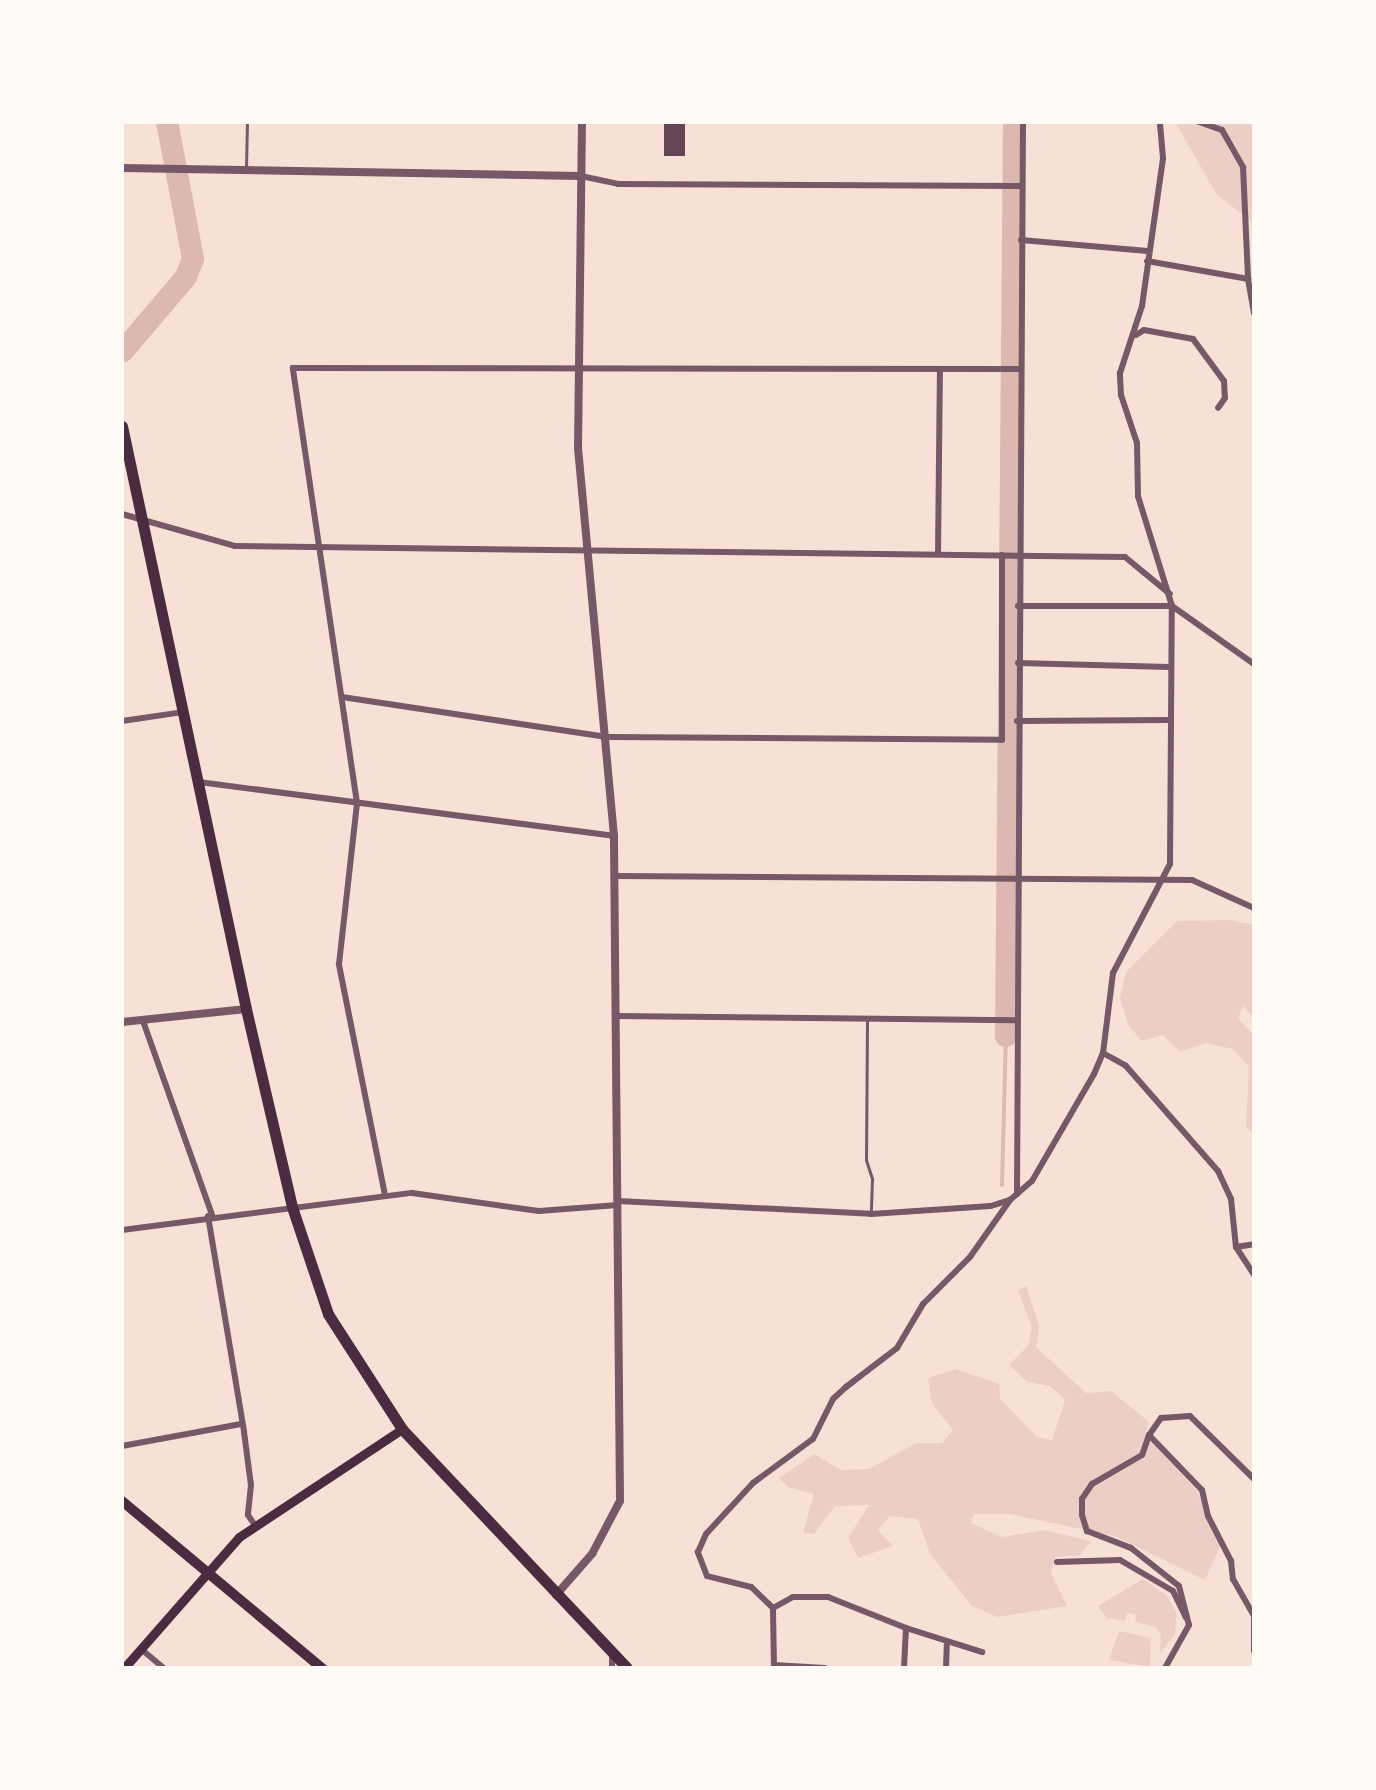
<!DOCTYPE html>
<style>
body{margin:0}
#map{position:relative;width:1376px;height:1790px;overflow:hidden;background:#f7e1d7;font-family:"Work Sans",sans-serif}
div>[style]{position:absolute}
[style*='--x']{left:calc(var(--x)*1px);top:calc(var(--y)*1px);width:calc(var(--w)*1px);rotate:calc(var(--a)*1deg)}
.green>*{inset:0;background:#ebcfc5}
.stream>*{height:4px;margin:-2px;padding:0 2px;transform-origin:2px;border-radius:2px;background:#dcb8b0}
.river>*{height:22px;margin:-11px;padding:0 11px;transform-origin:11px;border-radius:11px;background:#dcb8b0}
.building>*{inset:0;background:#644757;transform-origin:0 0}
.service>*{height:3px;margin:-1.5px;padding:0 1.5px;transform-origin:1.5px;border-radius:1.5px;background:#755966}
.minor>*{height:6px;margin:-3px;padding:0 3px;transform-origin:3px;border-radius:3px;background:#755966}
.tertiary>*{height:8px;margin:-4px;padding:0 4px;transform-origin:4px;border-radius:4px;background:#755966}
.secondary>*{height:9px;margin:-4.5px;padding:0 4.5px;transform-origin:4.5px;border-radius:4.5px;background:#4a2c40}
.primary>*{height:10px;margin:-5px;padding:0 5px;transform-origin:5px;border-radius:5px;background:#4a2c40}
.trunk>*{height:11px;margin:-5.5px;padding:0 5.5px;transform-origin:5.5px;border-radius:5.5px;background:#4a2c40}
span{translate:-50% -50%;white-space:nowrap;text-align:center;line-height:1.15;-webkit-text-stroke:8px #fffaf5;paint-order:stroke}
.frame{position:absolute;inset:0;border:124px solid #fffaf5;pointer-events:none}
</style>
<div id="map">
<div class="green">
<i style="clip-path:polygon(1175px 122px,1254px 122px,1254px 223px,1217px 195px)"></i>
<i style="clip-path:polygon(1230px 920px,1254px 925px,1254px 1018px,1243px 1006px,1238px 1018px,1254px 1036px,1254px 1135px,1246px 1126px,1249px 1067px,1233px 1049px,1205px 1043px,1180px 1052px,1163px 1035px,1141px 1041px,1128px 1024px,1120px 998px,1126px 972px,1177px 921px)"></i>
<i style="clip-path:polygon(1026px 1286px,1039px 1326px,1036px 1347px,1086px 1393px,1111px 1391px,1149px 1422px,1145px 1435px,1197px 1491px,1221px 1544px,1205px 1580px,1115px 1536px,1009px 1514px,974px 1514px,971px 1523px,1002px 1537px,1044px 1530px,1091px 1541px,1080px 1555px,1055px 1557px,1051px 1573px,1067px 1606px,997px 1617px,971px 1605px,930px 1554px,918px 1519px,890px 1516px,878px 1530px,893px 1546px,858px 1558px,848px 1538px,869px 1505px,835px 1506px,814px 1534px,803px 1533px,814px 1494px,788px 1487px,779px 1478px,814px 1454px,841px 1470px,869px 1469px,916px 1443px,942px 1443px,953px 1430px,932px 1404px,928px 1378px,956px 1369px,999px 1384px,1000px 1399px,1037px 1437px,1052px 1440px,1065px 1400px,1050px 1386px,1027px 1382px,1009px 1365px,1028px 1346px,1032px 1328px,1018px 1290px)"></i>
<i style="clip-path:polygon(1143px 1579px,1166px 1595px,1177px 1613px,1175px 1634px,1160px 1653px,1161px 1634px,1155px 1627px,1136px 1622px,1135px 1614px,1127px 1613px,1125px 1621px,1107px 1618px,1098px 1606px)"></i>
<i style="clip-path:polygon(1119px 1631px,1151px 1638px,1150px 1667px,1109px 1660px)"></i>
</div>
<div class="stream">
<i style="--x:1002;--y:1185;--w:149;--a:-88.5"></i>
</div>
<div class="river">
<i style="--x:123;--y:351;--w:97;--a:-49.6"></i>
<i style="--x:186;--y:277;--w:19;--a:-69"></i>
<i style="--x:193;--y:259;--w:139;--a:-100.7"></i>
<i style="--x:1006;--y:1036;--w:914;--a:-89.5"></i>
</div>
<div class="building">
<i style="left:664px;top:122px;width:21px;height:34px"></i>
</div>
<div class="service">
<i style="--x:246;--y:168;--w:46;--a:-88.8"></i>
<i style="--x:867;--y:1021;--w:139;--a:90.4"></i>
<i style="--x:866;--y:1160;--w:20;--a:72"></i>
<i style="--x:872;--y:1179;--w:34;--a:92"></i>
</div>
<div class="minor">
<i style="--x:1199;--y:122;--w:24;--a:19"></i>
<i style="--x:1222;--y:130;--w:43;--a:60.4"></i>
<i style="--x:1243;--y:167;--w:112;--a:87.4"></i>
<i style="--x:581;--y:176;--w:38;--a:12"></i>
<i style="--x:618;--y:184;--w:404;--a:0.3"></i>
<i style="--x:1021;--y:240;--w:127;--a:5"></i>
<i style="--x:1147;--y:261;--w:103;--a:10.1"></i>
<i style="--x:1248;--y:279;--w:35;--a:80"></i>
<i style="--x:1136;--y:335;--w:9;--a:-32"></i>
<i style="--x:1144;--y:330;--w:50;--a:10.4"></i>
<i style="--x:1193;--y:339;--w:52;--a:53.6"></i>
<i style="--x:1224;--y:381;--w:17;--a:87"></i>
<i style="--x:1225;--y:398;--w:12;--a:125"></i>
<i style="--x:122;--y:514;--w:117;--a:15.8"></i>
<i style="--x:235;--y:546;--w:890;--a:0.71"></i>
<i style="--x:1125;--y:557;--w:58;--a:39.4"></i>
<i style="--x:938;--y:554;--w:185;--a:-89.4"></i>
<i style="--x:1018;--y:606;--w:154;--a:0"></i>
<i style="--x:1172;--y:606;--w:100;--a:35.3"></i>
<i style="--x:1018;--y:663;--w:151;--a:1.5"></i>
<i style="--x:342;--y:697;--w:268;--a:8.6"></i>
<i style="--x:607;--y:737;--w:395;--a:0.4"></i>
<i style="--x:1002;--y:740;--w:185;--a:-90"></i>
<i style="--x:122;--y:721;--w:63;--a:-8.3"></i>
<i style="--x:1017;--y:721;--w:152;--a:-0.4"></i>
<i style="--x:199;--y:782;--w:418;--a:7.4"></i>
<i style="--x:614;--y:876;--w:578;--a:0.4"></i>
<i style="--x:1192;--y:880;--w:68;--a:24.3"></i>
<i style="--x:615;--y:1016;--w:400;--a:0.6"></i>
<i style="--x:143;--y:1021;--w:206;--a:70.4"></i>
<i style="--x:1103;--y:1053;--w:26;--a:29"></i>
<i style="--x:1126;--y:1066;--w:140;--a:48.8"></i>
<i style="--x:1218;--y:1171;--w:31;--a:65"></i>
<i style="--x:1231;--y:1199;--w:48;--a:84.1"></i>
<i style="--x:1236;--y:1247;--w:33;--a:57"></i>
<i style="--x:1017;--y:1194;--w:1072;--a:-89.68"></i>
<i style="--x:385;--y:1195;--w:236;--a:-101.3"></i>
<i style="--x:339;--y:964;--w:162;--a:-83.6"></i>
<i style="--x:357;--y:803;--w:440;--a:-98.4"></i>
<i style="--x:293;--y:368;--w:727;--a:0.08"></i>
<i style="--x:618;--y:1201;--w:253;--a:2.9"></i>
<i style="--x:871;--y:1214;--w:120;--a:-3.8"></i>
<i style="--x:991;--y:1206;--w:20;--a:-18"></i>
<i style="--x:1010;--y:1200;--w:29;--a:-41"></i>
<i style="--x:1032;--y:1181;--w:124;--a:-59.9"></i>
<i style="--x:1094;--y:1074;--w:23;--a:-67"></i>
<i style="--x:1103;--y:1053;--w:81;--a:-82.9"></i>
<i style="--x:1113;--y:973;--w:123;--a:-62.4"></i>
<i style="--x:1170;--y:864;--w:258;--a:-89.6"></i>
<i style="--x:1172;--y:606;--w:115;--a:-107.2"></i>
<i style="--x:1138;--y:496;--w:53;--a:-91.1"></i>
<i style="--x:1137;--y:443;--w:51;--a:-108.4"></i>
<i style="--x:1121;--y:395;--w:22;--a:-93"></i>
<i style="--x:1120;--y:373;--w:71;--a:-71.8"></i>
<i style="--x:1142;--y:306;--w:149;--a:-81.9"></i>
<i style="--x:1163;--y:158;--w:36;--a:-95"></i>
<i style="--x:208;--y:1216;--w:219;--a:80.5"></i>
<i style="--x:244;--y:1432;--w:53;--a:82.5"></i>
<i style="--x:251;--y:1485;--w:30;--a:96"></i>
<i style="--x:248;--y:1515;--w:11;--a:56"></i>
<i style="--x:122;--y:1230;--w:292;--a:-7.3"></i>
<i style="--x:412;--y:1193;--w:128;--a:8.1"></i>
<i style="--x:539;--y:1211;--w:79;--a:-4.3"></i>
<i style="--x:1236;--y:1247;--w:18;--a:-9"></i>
<i style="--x:1149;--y:1435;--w:21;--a:109"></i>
<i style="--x:1142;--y:1455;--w:58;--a:149.9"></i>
<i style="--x:1092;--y:1484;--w:18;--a:124"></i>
<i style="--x:1082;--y:1499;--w:16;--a:90"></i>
<i style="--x:1082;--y:1515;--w:17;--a:73"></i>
<i style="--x:1087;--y:1531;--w:47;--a:21.1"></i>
<i style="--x:1131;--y:1548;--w:61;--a:38.4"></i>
<i style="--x:1179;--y:1586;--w:40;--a:75.6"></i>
<i style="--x:1189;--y:1625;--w:49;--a:119.2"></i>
<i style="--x:122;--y:1446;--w:121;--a:-10.5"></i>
<i style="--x:1254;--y:1479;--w:90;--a:-135.5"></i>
<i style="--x:1190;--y:1416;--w:29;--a:176"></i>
<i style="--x:1161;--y:1418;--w:21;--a:125"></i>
<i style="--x:1149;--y:1435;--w:76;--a:46.1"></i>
<i style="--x:1202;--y:1490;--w:27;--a:77"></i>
<i style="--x:1208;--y:1516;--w:51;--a:62.9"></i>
<i style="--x:1231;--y:1561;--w:18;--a:84"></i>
<i style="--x:1233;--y:1579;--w:43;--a:60.4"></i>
<i style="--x:1057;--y:1562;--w:63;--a:-1.8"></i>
<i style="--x:1120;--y:1560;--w:61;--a:30.3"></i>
<i style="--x:1173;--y:1591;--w:30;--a:64"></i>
<i style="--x:773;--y:1608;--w:23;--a:-29"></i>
<i style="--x:793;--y:1597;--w:35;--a:0"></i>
<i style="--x:828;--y:1597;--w:84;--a:21.7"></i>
<i style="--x:906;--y:1628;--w:40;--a:92.9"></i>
<i style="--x:1254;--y:1619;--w:32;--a:90"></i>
<i style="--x:906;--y:1628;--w:80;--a:17.5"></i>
<i style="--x:141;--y:1649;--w:30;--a:40"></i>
<i style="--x:612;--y:1652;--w:16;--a:90"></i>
<i style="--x:774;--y:1665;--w:51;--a:3.4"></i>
<i style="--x:774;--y:1668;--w:60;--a:-91"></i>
<i style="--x:773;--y:1608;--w:30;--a:-136"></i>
<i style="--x:751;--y:1587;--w:45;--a:-166"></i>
<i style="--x:707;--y:1576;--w:26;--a:-111"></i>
<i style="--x:698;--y:1552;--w:20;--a:-66"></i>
<i style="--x:706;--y:1534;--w:69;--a:-47.3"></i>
<i style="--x:753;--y:1483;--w:74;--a:-36.3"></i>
<i style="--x:813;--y:1439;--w:45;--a:-63.4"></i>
<i style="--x:833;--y:1399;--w:18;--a:-43"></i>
<i style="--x:846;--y:1387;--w:64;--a:-37.4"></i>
<i style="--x:897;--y:1348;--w:51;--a:-59.4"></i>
<i style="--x:923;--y:1304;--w:66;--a:-45"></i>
<i style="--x:970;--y:1257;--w:70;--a:-54.9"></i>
<i style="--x:946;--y:1668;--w:23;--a:-88"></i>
</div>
<div class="tertiary">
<i style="--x:122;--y:168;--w:459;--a:1"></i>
<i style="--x:122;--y:1022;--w:125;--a:-6"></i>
<i style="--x:556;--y:1595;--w:55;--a:-48.7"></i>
<i style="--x:592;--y:1554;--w:60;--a:-62.2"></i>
<i style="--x:620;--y:1501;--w:665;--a:-90.52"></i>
<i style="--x:614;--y:836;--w:390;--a:-95.3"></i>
<i style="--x:578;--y:448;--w:326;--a:-89.3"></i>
</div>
<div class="secondary">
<i style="--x:124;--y:1668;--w:174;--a:-48.7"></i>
<i style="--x:239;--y:1537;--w:196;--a:-33.5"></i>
</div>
<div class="primary">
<i style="--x:122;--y:1501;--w:261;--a:39.9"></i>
</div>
<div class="trunk">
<i style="--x:122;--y:426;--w:596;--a:77.99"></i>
<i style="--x:246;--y:1009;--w:203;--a:76.9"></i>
<i style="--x:292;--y:1207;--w:113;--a:71.4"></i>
<i style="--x:328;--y:1314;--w:137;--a:57.2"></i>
<i style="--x:402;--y:1429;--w:328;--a:46.7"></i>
</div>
<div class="frame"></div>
</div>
